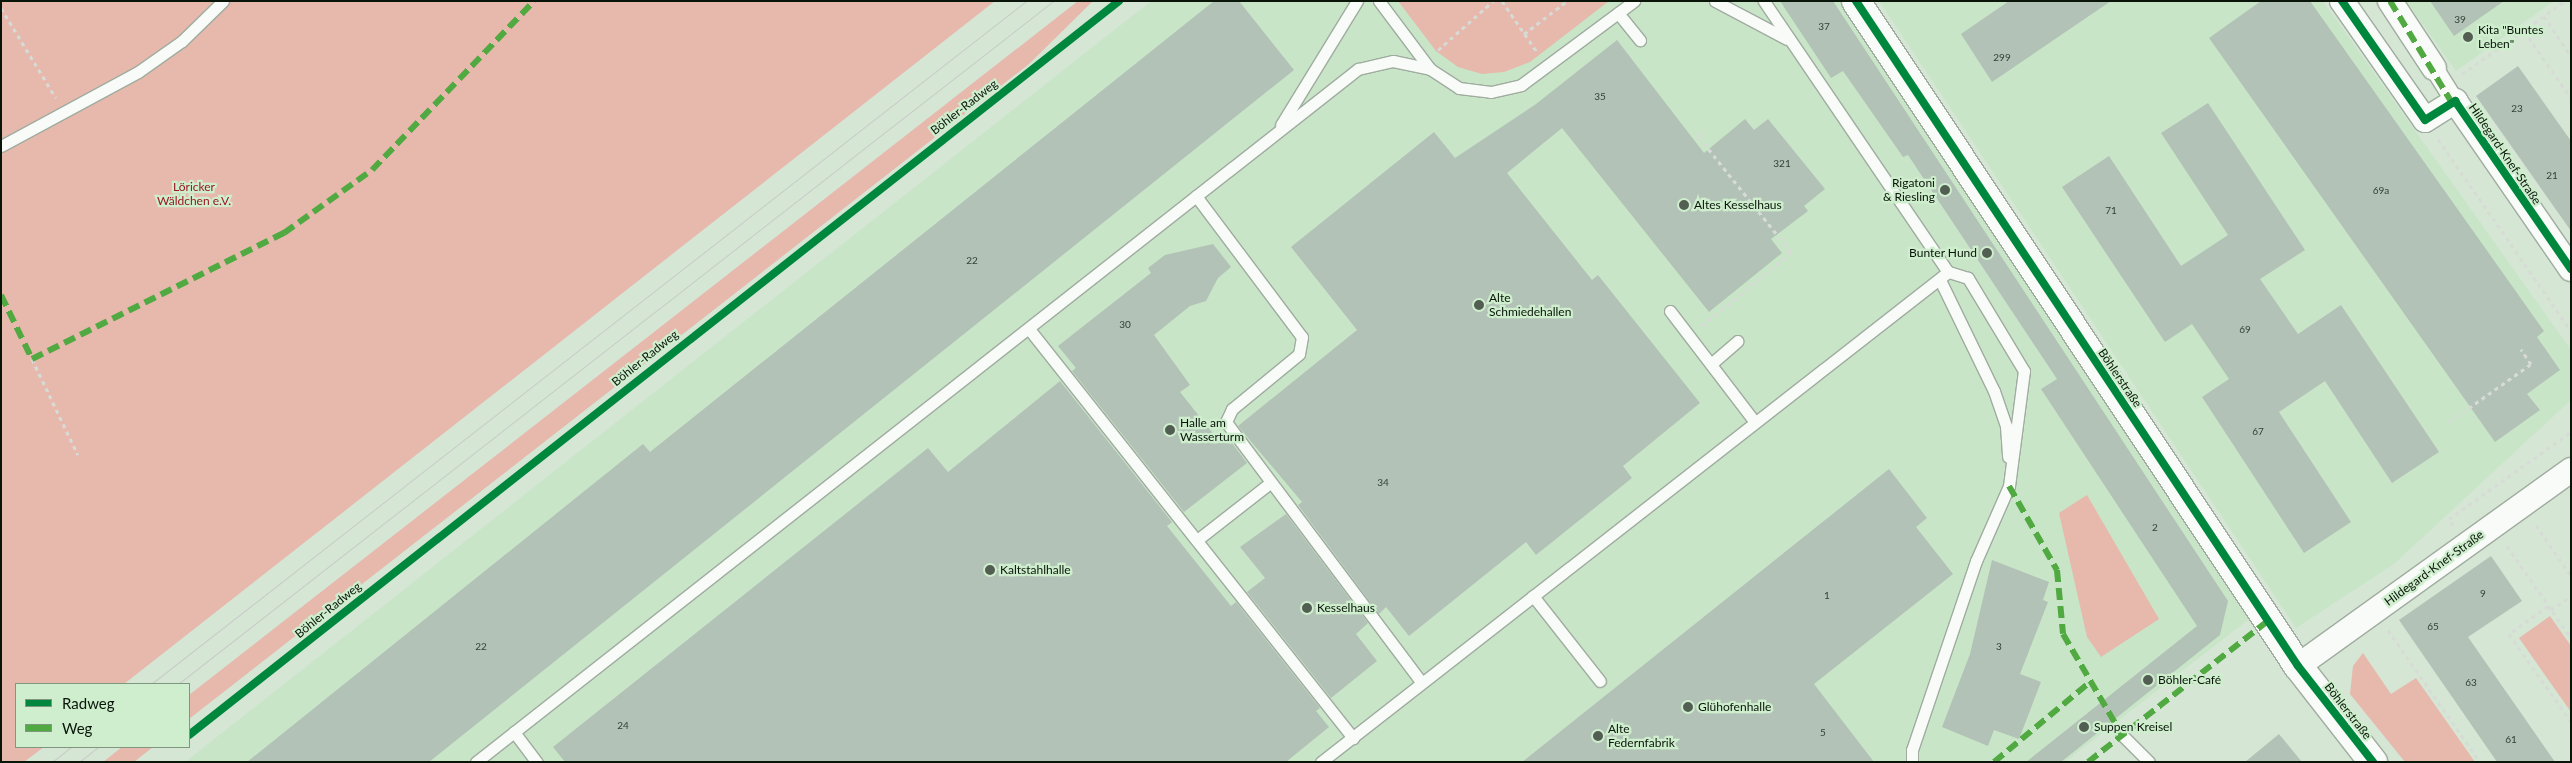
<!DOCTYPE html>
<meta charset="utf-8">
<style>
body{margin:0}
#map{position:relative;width:2572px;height:763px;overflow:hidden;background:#d5e6d5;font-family:Lato,sans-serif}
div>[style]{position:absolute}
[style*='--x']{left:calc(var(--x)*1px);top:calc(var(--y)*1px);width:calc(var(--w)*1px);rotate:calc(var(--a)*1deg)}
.built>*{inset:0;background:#c9e5c8}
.green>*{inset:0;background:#e7b8ac}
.building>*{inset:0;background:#b2c2b6}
.path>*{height:3px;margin-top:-1.5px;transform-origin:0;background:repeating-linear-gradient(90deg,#d6dbd6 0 4px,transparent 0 8px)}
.roads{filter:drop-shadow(1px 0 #9fac9f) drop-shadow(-1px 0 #9fac9f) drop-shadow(0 1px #9fac9f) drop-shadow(0 -1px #9fac9f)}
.service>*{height:11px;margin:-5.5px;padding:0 5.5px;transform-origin:5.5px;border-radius:5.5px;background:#f9fbf9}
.pedestrian>*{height:18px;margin:-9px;padding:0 9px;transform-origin:9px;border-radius:9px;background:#f9fbf9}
.minor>*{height:24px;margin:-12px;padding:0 12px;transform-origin:12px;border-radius:12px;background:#f9fbf9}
.tertiary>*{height:28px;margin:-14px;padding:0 14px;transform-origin:14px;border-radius:14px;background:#f9fbf9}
.tram>*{height:1px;margin:-0.5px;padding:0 0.5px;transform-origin:0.5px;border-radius:0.5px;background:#c7ccc7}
.quiet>*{height:6px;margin-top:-3px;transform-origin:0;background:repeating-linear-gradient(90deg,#50a941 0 12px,transparent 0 18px)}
.cycleway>*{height:8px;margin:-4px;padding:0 4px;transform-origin:4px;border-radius:4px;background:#00873e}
.dots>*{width:14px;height:14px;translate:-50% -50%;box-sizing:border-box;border:2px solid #ceeecd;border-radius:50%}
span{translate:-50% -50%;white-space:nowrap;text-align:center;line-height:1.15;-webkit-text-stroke:4.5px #ceeecd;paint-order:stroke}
.number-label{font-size:10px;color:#344035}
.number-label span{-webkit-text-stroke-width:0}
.poi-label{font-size:12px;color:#0a150a}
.left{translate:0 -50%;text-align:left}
.right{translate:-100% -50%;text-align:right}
.street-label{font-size:12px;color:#0a150a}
.park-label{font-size:12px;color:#9e1620}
.frame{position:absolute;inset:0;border:2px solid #0a150a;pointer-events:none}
.legend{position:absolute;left:15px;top:683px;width:175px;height:65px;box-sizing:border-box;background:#ceeecd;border:1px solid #80977f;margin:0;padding:6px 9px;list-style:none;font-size:15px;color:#0a150a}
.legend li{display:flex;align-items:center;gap:10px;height:25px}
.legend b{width:25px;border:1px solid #80977f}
</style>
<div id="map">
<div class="built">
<i style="clip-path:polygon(1151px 1px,1845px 1px,2253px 616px,2065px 762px,185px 762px)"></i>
<i style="clip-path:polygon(1879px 1px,2323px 1px,2571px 350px,2571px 400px,2394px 564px,2296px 628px)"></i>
<i style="clip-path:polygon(2406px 1px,2554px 1px,2456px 71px)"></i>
</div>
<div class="green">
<i style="clip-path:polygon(1px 1px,995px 1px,124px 684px,16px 684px,16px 747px,44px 747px,24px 762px,1px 762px)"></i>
<i style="clip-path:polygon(1078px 1px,1093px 1px,1029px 64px,189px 719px,189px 695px)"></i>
<i style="clip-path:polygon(1398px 1px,1609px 1px,1530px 62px,1504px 72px,1482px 74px,1458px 67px,1436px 51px)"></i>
<i style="clip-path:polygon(2087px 495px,2159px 619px,2101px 657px,2087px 637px,2059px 513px)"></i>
<i style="clip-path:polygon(2550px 616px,2571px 646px,2571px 712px,2519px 638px)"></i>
<i style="clip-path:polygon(2363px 653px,2391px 694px,2416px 678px,2475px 762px,2405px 762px,2350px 694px,2353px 666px)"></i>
<i style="clip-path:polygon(122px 747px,153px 747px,134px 762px,103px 762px)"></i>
</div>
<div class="building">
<i style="clip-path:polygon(1214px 1px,1239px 1px,1294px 70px,429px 762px,247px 762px,643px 444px,650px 452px)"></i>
<i style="clip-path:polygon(1780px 1px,1833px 1px,2228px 601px,2220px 635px,2061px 762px,2026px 762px,2197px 626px,2041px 389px,2057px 379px,1908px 155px,1903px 157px,1843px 71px,1831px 78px)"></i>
<i style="clip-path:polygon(2009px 1px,2111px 1px,1992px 82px,1961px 34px)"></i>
<i style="clip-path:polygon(2261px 1px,2310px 1px,2544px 331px,2537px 337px,2560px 370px,2527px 394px,2540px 410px,2495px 442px,2209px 38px)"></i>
<i style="clip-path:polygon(2430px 1px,2504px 1px,2454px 36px)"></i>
<i style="clip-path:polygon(1617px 40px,1704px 153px,1745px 119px,1754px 130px,1768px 119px,1825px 189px,1804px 206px,1808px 211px,1771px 239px,1782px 253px,1709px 312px,1562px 128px,1507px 173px,1592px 280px,1598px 275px,1700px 403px,1623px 466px,1632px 478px,1536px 555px,1526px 542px,1409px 636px,1386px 607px,1379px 614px,1298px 505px,1302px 502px,1238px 426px,1357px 330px,1291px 247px,1434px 132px,1455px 158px,1536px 104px)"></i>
<i style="clip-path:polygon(2518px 66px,2571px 141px,2571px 231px,2476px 96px)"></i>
<i style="clip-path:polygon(2208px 103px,2305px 250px,2260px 279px,2298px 334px,2341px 305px,2439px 452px,2392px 483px,2325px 381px,2279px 412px,2351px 522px,2304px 553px,2202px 397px,2229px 379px,2192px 324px,2165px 342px,2062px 187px,2109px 156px,2181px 266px,2228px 235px,2161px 133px)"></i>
<i style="clip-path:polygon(1213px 244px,1231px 267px,1218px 278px,1206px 301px,1190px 306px,1154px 335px,1190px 385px,1180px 392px,1219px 441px,1226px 435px,1247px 463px,1184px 512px,1072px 371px,1076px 368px,1058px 346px,1151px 273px,1148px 268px,1165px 255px)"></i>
<i style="clip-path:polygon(1060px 381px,1172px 522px,1167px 526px,1231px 606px,1236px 602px,1320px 708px,1316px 711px,1329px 727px,1286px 762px,565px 762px,553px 747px,928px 448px,948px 472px)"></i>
<i style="clip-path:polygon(1889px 469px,1927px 518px,1916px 527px,1953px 574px,1814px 684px,1874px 762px,1522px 762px)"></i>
<i style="clip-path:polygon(1286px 514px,1368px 623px,1356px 634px,1377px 661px,1331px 698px,1247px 592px,1265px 578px,1240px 547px)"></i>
<i style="clip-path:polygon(2491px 556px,2522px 601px,2468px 637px,2555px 762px,2497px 762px,2399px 620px)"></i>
<i style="clip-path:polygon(1992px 560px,2049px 582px,2043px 600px,2048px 602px,2020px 674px,2041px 682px,2019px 739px,1994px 730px,1988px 746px,1942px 727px,1970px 654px)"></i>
<i style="clip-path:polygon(2279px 734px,2302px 762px,2245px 762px)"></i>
</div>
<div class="path">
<i style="--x:1502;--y:1;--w:62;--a:55.5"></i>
<i style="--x:1;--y:8;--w:105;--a:58.6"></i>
<i style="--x:2544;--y:16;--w:48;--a:56"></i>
<i style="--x:2524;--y:31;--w:82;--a:55"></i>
<i style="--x:1524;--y:34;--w:54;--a:-37.5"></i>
<i style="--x:1438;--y:50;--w:74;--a:-41.7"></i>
<i style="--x:2462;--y:74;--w:126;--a:-35.3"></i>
<i style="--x:2438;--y:139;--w:234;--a:55.3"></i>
<i style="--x:1702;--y:326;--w:116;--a:-39.7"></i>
<i style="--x:1791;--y:252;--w:149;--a:-128.7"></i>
<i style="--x:1698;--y:136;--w:9;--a:-49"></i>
<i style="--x:32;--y:359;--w:106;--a:64.4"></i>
<i style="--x:2449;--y:422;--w:100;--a:-35.3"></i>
<i style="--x:2531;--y:364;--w:18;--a:-124"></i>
<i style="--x:2453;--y:525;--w:7;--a:-124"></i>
<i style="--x:2449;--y:519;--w:150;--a:-35.5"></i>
<i style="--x:2536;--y:525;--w:62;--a:55.5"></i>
<i style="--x:2507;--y:546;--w:112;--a:55.2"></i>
<i style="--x:2548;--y:606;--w:48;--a:144.3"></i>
<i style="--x:2509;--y:634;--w:108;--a:54.8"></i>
<i style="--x:2551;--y:610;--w:24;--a:-35"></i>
<i style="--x:2388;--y:630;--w:161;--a:55.1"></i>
</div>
<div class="roads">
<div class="service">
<i style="--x:1379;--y:1;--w:85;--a:53.1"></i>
<i style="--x:1430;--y:69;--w:35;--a:33"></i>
<i style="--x:1459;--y:88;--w:32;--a:7"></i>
<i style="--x:1491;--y:92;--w:31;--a:-13"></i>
<i style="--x:1521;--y:85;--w:141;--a:-36.6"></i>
<i style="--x:1715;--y:1;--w:81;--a:27.8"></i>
<i style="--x:1618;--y:13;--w:35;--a:51"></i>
<i style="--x:1281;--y:125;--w:145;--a:-58.5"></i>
<i style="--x:1;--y:146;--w:156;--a:-28.4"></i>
<i style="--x:138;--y:72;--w:54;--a:-35.2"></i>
<i style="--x:182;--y:41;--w:57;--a:-44.3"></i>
<i style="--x:1196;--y:196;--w:176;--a:53.1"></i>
<i style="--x:1302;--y:337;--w:17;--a:100"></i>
<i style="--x:1299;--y:354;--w:87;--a:140.6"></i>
<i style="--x:1232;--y:409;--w:14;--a:115"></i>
<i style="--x:1226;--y:422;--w:326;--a:53.1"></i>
<i style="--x:1940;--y:280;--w:123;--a:64.1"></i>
<i style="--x:1994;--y:391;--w:37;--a:71"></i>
<i style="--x:2006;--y:426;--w:31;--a:86"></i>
<i style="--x:1670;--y:311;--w:140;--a:52.6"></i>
<i style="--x:1029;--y:329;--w:522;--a:51.61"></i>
<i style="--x:1711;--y:364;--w:35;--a:-41"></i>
<i style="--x:1197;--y:540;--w:93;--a:-38"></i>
<i style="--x:1533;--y:596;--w:108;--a:51.8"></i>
<i style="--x:514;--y:732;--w:38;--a:53"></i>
<i style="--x:2122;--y:735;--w:38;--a:45"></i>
<i style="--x:476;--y:762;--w:1122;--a:-38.16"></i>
<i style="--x:1358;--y:69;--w:36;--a:-13"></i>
<i style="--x:1393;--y:61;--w:38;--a:12"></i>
<i style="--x:1321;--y:762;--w:796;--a:-38.01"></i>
<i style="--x:1948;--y:272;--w:328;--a:-124.2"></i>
<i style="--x:1912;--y:762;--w:12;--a:-90"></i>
<i style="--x:1912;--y:750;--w:200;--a:-71.3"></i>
<i style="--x:1976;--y:561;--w:82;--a:-66.3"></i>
<i style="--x:2009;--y:486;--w:116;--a:-82.6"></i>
<i style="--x:2024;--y:371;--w:109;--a:-121.1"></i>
<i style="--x:1968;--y:278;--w:21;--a:-163"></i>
</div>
<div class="pedestrian">
<i style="--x:2434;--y:68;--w:39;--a:58"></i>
</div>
<div class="minor">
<i style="--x:2342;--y:1;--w:145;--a:55.1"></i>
<i style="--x:2425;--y:120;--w:36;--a:-32"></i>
<i style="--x:2455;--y:101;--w:204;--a:55.4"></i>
<i style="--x:2390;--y:1;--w:80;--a:56.7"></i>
<i style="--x:2298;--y:666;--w:336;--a:-35.7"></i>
</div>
<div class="tertiary">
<i style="--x:1856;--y:1;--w:798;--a:56.39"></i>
<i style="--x:2298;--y:666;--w:122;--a:52"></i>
</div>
</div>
<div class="tram">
<i style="--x:151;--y:684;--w:1110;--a:-37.97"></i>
<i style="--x:178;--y:684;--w:1110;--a:-37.97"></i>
<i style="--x:52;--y:762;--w:24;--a:-38"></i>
<i style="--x:79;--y:762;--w:24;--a:-38"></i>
</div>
<div class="quiet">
<i style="--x:2390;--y:1;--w:119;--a:58.7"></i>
<i style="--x:1;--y:295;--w:71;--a:64.2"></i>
<i style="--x:32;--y:359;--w:282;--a:-26.6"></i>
<i style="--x:284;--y:233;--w:108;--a:-35.6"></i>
<i style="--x:372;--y:170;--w:234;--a:-46.2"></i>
<i style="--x:2009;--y:486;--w:97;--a:60.3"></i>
<i style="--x:2057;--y:570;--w:64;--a:84.6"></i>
<i style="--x:2063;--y:634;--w:117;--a:59.7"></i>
<i style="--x:1994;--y:762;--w:125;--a:-39.8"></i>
<i style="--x:2088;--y:762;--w:229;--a:-38.1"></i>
</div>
<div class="cycleway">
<i style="--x:1856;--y:1;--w:798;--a:56.39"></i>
<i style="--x:2298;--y:666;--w:122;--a:52"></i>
<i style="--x:2342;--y:1;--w:145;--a:55.1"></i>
<i style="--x:2425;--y:120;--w:36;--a:-32"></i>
<i style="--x:2455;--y:101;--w:204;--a:55.4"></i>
<i style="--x:189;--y:735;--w:1185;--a:-38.28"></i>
</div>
<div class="dots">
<i style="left:2468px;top:37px;background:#515e51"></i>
<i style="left:1945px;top:190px;background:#515e51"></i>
<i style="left:1684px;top:205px;background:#515e51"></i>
<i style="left:1987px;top:253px;background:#515e51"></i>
<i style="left:1479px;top:305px;background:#515e51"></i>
<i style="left:1170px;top:430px;background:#515e51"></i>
<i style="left:990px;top:570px;background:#515e51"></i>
<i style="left:1307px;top:608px;background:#515e51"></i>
<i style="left:2148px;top:680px;background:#515e51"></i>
<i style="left:1688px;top:707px;background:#515e51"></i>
<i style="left:2084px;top:727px;background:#515e51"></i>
<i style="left:1598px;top:736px;background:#515e51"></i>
</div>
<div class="number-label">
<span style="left:2460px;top:20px">39</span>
<span style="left:1824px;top:27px">37</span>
<span style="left:2002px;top:58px">299</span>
<span style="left:1600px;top:97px">35</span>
<span style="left:2517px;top:109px">23</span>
<span style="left:1782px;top:164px">321</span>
<span style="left:2552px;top:176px">21</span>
<span style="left:2381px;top:191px">69a</span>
<span style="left:2111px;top:211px">71</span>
<span style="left:972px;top:261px">22</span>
<span style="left:1125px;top:325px">30</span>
<span style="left:2245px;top:330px">69</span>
<span style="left:2258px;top:432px">67</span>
<span style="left:1383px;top:483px">34</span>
<span style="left:2155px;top:528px">2</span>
<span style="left:2483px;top:594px">9</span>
<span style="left:1827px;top:596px">1</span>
<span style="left:2433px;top:627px">65</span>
<span style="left:481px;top:647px">22</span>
<span style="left:1999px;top:647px">3</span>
<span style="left:2471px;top:683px">63</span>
<span style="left:623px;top:726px">24</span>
<span style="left:1823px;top:733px">5</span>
<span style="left:2511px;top:740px">61</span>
</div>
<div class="poi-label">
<span class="left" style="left:2478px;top:37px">Kita "Buntes<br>Leben"</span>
<span class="right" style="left:1935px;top:190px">Rigatoni<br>&amp; Riesling</span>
<span class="left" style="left:1694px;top:205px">Altes Kesselhaus</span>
<span class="right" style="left:1977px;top:253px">Bunter Hund</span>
<span class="left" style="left:1489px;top:305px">Alte<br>Schmiedehallen</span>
<span class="left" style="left:1180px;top:430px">Halle am<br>Wasserturm</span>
<span class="left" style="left:1000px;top:570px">Kaltstahlhalle</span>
<span class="left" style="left:1317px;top:608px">Kesselhaus</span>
<span class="left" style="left:2158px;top:680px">Böhler-Café</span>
<span class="left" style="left:1698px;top:707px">Glühofenhalle</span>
<span class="left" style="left:2094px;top:727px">Suppen Kreisel</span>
<span class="left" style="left:1608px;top:736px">Alte<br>Federnfabrik</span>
</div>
<div class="street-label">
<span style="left:964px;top:107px;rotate:-38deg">Böhler-Radweg</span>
<span style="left:2505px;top:154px;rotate:56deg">Hildegard-Knef-Straße</span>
<span style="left:645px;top:358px;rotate:-39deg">Böhler-Radweg</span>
<span style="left:2120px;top:378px;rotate:56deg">Böhlerstraße</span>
<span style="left:2434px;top:568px;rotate:-36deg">Hildegard-Knef-Straße</span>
<span style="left:328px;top:610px;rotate:-39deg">Böhler-Radweg</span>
<span style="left:2348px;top:711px;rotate:52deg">Böhlerstraße</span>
</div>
<div class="park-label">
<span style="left:194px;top:194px">Löricker<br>Wäldchen e.V.</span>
</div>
<div class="frame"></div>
<ul class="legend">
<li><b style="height:6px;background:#00873e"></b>Radweg</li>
<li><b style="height:6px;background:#50a941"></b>Weg</li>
</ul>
</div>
